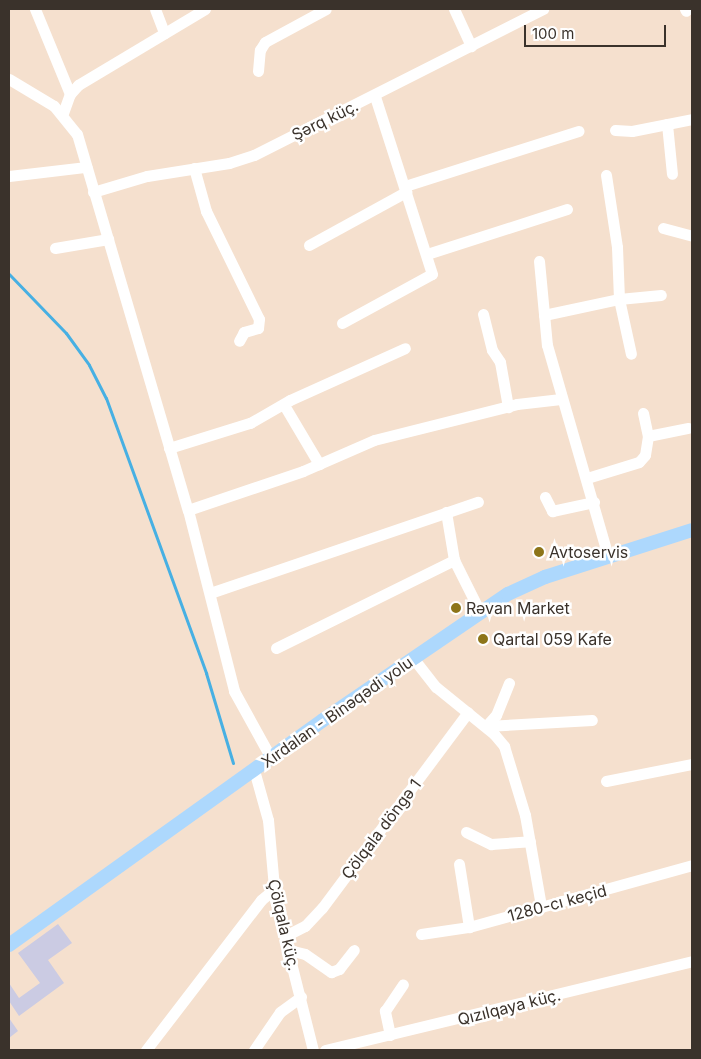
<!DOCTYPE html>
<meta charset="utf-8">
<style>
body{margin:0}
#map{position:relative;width:701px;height:1059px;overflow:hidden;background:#f5e0ce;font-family:Inter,sans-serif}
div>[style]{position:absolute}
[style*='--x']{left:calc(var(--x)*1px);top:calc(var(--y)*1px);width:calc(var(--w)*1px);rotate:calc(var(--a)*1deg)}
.stream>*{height:3px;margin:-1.5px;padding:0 1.5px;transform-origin:1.5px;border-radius:1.5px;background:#47b0e3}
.building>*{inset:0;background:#cbcbe3}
.minor>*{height:11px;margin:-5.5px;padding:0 5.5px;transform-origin:5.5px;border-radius:5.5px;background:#fff}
.major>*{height:14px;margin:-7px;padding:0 7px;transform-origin:7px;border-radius:7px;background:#add8fd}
.dots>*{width:14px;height:14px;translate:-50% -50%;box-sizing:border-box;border:2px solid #fff;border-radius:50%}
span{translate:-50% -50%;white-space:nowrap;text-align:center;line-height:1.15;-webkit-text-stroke:5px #fff;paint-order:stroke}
.street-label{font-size:16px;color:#3a322b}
.poi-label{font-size:16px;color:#3a322b}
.left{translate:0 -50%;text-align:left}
.frame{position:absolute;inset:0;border:10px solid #3a322b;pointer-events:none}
.scale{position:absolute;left:524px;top:25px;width:142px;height:22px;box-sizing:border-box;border:2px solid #3a322b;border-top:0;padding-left:6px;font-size:15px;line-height:18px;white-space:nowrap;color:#3a322b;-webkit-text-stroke:4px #fff;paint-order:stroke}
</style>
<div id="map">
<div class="stream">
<i style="--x:9;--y:274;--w:82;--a:46"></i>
<i style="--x:66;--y:333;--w:39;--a:54"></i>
<i style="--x:89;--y:365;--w:37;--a:63"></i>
<i style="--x:106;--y:398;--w:293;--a:70"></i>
<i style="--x:206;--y:673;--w:94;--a:73.3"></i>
</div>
<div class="building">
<i style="clip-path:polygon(58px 924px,72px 943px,48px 960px,64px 983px,19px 1016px,9px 1001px,9px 983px,19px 998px,40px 983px,18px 953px)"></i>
<i style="clip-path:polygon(9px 1018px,18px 1031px,9px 1038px)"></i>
</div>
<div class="minor">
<i style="--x:35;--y:9;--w:92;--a:67.6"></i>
<i style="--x:155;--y:9;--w:26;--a:69"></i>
<i style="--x:454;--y:9;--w:41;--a:65.3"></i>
<i style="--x:685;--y:9;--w:2;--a:63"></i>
<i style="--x:258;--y:71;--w:21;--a:-85"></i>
<i style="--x:260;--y:50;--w:9;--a:-58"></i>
<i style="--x:265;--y:42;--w:69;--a:-28.4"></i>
<i style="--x:9;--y:79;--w:52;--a:31"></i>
<i style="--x:54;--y:106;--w:36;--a:51"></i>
<i style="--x:77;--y:134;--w:392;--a:73.6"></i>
<i style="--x:188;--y:510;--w:187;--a:75.7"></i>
<i style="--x:234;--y:691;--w:77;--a:61.1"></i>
<i style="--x:63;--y:113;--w:20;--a:-70"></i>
<i style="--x:70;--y:94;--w:12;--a:-48"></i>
<i style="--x:78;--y:85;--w:148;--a:-30.9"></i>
<i style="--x:667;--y:124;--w:50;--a:84.3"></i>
<i style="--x:615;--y:130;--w:17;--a:3"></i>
<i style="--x:632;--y:131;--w:61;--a:-11.3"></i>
<i style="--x:194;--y:168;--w:45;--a:74.4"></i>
<i style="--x:206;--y:211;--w:120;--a:63.9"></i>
<i style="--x:259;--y:319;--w:9;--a:96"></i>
<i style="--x:258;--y:328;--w:15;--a:164"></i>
<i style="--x:244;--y:332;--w:10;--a:119"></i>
<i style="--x:606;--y:175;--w:73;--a:81.3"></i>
<i style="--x:617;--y:247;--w:52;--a:87.8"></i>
<i style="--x:619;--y:299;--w:56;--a:77.7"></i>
<i style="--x:9;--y:176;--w:78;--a:-6.7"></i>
<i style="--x:405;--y:186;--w:182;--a:-17.6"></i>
<i style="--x:93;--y:192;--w:56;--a:-16.5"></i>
<i style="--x:147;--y:176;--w:83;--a:-9"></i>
<i style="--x:229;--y:163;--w:26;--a:-18"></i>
<i style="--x:254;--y:155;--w:324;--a:-26.8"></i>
<i style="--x:663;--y:228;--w:30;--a:15"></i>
<i style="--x:309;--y:245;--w:111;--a:-28.7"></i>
<i style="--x:55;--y:248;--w:54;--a:-9.6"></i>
<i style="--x:427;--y:254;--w:147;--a:-17.8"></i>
<i style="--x:539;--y:261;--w:84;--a:84.6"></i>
<i style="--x:547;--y:345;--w:220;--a:73.9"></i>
<i style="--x:483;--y:314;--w:37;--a:76"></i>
<i style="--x:492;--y:350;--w:14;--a:56"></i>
<i style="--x:500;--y:362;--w:46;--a:79.9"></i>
<i style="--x:544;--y:315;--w:77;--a:-12"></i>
<i style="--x:619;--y:299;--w:42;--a:-5.4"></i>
<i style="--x:342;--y:323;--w:102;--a:-28.6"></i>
<i style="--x:432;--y:274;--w:187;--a:-107.8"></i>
<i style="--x:284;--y:405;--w:69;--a:59.3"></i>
<i style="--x:643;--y:413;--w:24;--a:78"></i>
<i style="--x:169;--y:448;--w:85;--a:-17.2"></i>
<i style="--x:250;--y:423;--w:46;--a:-29.9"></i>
<i style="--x:290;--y:400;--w:126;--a:-24.3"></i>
<i style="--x:587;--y:478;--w:54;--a:-17.1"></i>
<i style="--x:639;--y:462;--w:9;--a:-49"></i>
<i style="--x:645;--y:455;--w:19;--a:-81"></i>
<i style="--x:648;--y:436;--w:41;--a:-11.3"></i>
<i style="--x:545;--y:497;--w:16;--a:63"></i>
<i style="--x:552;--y:511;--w:43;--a:-12.1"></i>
<i style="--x:188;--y:510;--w:121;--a:-18.7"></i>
<i style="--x:303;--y:471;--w:77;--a:-23.6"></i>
<i style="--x:374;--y:440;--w:147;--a:-14.1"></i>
<i style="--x:517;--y:404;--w:44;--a:-6.5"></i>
<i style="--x:446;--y:512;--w:49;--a:80.5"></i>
<i style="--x:454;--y:560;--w:58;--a:63.4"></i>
<i style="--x:210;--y:593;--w:283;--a:-18.8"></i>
<i style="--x:276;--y:648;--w:199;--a:-26.3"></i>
<i style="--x:413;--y:658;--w:37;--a:52"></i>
<i style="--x:436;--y:687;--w:75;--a:39"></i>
<i style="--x:494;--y:734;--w:16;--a:50"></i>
<i style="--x:504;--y:746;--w:72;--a:73.1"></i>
<i style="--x:525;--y:815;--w:92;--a:80"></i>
<i style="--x:509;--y:683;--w:35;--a:112"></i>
<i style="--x:496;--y:715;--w:15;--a:132"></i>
<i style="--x:486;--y:726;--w:106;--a:-3.2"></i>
<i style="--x:254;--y:770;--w:52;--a:74.4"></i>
<i style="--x:268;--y:820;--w:79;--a:84.9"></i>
<i style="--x:275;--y:899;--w:156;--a:75.9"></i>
<i style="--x:606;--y:781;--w:88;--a:-11.2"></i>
<i style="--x:466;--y:832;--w:28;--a:26"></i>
<i style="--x:491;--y:844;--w:39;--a:-4"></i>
<i style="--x:459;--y:864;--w:64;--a:81"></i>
<i style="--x:421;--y:934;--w:49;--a:-8.3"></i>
<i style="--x:469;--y:927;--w:231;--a:-15.5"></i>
<i style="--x:285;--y:936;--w:22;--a:-27"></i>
<i style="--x:305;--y:926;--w:25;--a:-47"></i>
<i style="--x:322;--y:908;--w:244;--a:-53.3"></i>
<i style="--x:289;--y:950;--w:16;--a:14"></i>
<i style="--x:305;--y:954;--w:32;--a:35"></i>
<i style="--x:331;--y:972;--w:9;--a:-21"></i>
<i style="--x:339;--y:969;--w:24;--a:-52"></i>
<i style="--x:390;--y:1035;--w:25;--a:-102"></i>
<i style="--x:385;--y:1011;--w:32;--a:-56"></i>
<i style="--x:146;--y:1050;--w:189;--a:-52.5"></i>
<i style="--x:261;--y:900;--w:16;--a:-40"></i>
<i style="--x:254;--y:1050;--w:46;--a:-55.6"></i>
<i style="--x:280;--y:1012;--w:26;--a:-36"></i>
<i style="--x:325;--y:1050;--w:378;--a:-13.6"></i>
</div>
<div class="major">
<i style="--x:9;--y:945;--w:386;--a:-35.6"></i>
<i style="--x:323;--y:720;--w:224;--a:-34.3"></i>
<i style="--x:508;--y:594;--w:41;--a:-24.7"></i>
<i style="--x:545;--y:577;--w:154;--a:-17.7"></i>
</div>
<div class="dots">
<i style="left:539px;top:552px;background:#8d7519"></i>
<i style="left:456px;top:608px;background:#8d7519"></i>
<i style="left:483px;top:639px;background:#8d7519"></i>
</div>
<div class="street-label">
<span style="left:325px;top:120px;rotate:-26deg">Şərq küç.</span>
<span style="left:337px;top:712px;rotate:-35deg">Xırdalan - Binəqədi yolu</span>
<span style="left:381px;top:829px;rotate:-53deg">Çölqala döngə 1</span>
<span style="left:557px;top:903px;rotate:-15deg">1280-cı keçid</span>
<span style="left:284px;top:925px;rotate:77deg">Çölqala küç.</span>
<span style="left:509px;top:1007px;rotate:-14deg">Qızılqaya küç.</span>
</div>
<div class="poi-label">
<span class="left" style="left:549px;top:552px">Avtoservis</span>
<span class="left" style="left:466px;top:608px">Rəvan Market</span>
<span class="left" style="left:493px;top:639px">Qartal 059 Kafe</span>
</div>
<div class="frame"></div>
<div class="scale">100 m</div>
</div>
